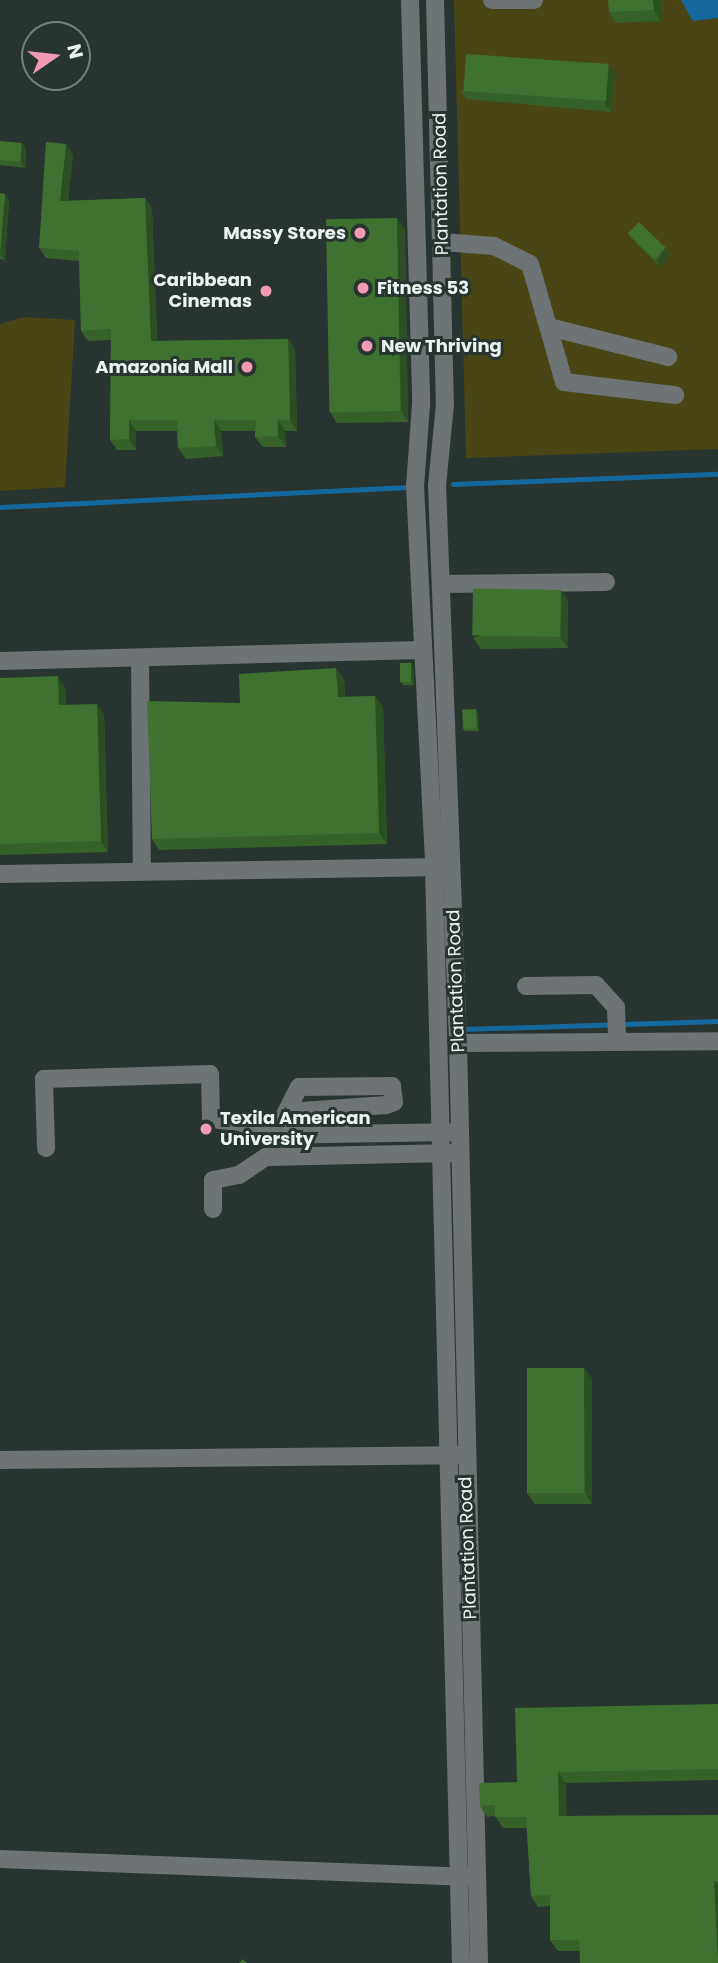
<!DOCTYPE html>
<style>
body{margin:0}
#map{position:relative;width:718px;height:1963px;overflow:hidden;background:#283430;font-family:Poppins,sans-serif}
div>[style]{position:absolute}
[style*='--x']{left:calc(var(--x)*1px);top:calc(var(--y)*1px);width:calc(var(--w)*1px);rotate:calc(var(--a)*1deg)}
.green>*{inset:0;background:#494515}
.water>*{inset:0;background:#16699d}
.stream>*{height:5px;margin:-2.5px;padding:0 2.5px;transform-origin:2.5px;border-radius:2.5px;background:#16699d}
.minor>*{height:18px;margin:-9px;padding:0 9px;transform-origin:9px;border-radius:9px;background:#6e7475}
.wall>*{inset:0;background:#366129}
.shaded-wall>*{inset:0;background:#2c4f22}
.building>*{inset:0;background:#3f7130;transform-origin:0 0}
.dots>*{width:19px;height:19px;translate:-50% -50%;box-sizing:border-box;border:4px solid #283430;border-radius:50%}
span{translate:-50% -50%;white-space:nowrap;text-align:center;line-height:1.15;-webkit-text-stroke:6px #283430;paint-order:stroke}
.street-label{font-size:18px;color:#ebf3f0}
.poi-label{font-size:18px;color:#ebf3f0;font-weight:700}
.right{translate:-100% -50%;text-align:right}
.left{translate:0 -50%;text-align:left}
.north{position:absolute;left:21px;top:21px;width:70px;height:70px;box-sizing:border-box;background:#283430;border:2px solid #76807d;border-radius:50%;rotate:76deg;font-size:19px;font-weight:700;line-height:28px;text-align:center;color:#ebf3f0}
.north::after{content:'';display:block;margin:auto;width:24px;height:32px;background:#f19ab3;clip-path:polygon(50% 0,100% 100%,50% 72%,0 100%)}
</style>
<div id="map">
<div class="green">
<i style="clip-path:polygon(454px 0,615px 0,661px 21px,661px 0,718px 0,718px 449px,466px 458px)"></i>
<i style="clip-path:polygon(25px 317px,75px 320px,65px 487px,0 491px,0 324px)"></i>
</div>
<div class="water">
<i style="clip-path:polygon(681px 0,718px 0,718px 18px,693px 21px)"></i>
</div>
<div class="stream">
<i style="--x:453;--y:484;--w:265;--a:-2.2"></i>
<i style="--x:0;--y:507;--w:405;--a:-2.8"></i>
<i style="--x:464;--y:1029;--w:254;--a:-1.8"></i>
</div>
<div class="minor">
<i style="--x:410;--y:0;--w:405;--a:88.4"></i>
<i style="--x:421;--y:405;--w:81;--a:94.2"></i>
<i style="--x:415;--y:486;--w:381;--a:87.1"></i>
<i style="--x:434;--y:867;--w:1096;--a:88.59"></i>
<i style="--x:435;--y:0;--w:404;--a:88.6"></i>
<i style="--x:445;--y:404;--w:81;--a:95.6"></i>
<i style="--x:437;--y:485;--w:558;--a:87.84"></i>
<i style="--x:458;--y:1043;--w:920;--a:88.69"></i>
<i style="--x:492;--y:0;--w:42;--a:0"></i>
<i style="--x:442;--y:242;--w:52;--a:4.4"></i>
<i style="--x:494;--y:246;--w:40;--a:26.6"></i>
<i style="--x:530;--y:264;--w:123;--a:73.9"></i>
<i style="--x:564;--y:382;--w:112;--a:6.7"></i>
<i style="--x:549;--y:327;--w:123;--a:14.1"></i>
<i style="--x:442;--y:584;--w:164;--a:-0.7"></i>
<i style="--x:140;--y:660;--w:211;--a:89.5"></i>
<i style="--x:0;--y:661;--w:423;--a:-1.5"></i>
<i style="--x:0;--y:874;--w:444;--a:-0.9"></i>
<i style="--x:526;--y:986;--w:70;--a:-0.8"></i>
<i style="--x:596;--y:985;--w:30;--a:48"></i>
<i style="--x:616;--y:1007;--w:34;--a:88"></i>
<i style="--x:458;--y:1043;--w:260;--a:-0.4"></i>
<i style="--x:274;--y:1136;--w:55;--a:-63"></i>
<i style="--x:299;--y:1087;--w:93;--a:-0.6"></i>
<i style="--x:392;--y:1086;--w:16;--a:83"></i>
<i style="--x:394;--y:1102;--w:9;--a:159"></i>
<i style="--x:386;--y:1105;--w:98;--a:175.9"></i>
<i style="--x:46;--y:1148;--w:69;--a:-91.7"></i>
<i style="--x:44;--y:1079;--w:166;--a:-1.7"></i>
<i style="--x:210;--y:1074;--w:45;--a:88.7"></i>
<i style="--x:211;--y:1119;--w:29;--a:6"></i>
<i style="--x:240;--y:1122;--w:31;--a:25"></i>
<i style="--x:268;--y:1135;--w:183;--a:-0.9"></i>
<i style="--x:213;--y:1209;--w:29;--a:-90"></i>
<i style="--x:213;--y:1180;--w:26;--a:-11"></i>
<i style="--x:239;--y:1175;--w:32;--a:-34"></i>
<i style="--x:266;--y:1157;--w:186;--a:-1.2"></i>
<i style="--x:0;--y:1460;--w:458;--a:-0.6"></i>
<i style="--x:0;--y:1859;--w:471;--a:2.2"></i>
</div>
<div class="wall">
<i style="clip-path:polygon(661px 0,661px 21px,616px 23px,609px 12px)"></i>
<i style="clip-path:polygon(615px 73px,611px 112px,466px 99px,461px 91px)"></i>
<i style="clip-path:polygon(0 141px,26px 149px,25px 168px,0 165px)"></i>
<i style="clip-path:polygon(66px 144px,73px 155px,68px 201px,145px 198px,152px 209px,157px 341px,288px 339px,295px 349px,297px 431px,285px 431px,286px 447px,263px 447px,255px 437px,255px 431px,221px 431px,223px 456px,186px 459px,178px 448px,177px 431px,136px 431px,136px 450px,117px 450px,110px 440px,111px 340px,88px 341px,81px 331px,79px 261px,46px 258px,39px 248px)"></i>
<i style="clip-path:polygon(0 193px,9px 200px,5px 260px,0 259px)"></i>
<i style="clip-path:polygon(405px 229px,408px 422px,337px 423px,330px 412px)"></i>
<i style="clip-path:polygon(628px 233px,670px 254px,660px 267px,632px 239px)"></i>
<i style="clip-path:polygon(568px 601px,568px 648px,481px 649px,473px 638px)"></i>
<i style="clip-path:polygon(413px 666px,414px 685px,403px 685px,401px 682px)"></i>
<i style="clip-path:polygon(0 678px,65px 687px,66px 705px,104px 715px,108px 852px,0 855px)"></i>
<i style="clip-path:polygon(344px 679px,345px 697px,375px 696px,383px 707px,387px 844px,159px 850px,152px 839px,240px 703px)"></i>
<i style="clip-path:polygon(478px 712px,479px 731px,465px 731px,463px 729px)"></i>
<i style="clip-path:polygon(584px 1368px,592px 1379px,592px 1504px,535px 1504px,527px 1493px)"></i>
<i style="clip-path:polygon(718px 1704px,718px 1780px,566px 1783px,566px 1816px,718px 1815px,718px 1963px,579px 1951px,558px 1951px,550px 1940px,550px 1906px,538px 1907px,531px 1896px,527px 1828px,503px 1828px,495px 1816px,487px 1817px,480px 1806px,517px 1782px)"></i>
</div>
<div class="shaded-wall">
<i style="clip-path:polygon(653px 0,661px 0,661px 21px,654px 10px)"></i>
<i style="clip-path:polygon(609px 64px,615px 73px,611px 112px,605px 104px)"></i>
<i style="clip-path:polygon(22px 143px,26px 149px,25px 168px,20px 161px)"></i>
<i style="clip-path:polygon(66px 144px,73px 155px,67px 211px,60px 201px)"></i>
<i style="clip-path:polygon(5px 194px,9px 200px,5px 260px,0 254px)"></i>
<i style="clip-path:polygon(145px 198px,152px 209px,158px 351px,151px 341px)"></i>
<i style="clip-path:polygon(397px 218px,405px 229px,408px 422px,401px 411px)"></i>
<i style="clip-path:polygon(666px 248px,670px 254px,660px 267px,656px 261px)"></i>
<i style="clip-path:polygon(288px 339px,295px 349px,297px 431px,290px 420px)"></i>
<i style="clip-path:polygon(129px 420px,136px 431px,136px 450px,129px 439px)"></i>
<i style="clip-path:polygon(214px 420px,221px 431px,223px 456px,216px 446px)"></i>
<i style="clip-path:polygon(278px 420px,285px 431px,286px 447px,278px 436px)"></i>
<i style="clip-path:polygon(561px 590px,568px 601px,568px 648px,560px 637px)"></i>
<i style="clip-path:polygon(411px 663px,413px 666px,414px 685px,411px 682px)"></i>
<i style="clip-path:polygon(336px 668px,344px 679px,345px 708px,338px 697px)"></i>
<i style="clip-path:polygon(58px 676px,65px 687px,66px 716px,59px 705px)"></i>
<i style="clip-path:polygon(375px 696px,383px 707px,387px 844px,379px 833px)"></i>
<i style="clip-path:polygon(97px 704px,104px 715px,108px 852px,101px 841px)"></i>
<i style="clip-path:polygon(476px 709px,478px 712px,479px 731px,477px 728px)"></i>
<i style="clip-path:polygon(584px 1368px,592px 1379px,592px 1504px,585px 1493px)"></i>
<i style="clip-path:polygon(558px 1772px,566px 1783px,567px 1827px,559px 1816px)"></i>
<i style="clip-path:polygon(714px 1881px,718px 1886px,718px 1963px)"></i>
</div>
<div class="building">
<i style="clip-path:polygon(608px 0,653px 0,654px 10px,609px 12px)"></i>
<i style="left:466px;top:54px;width:143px;height:37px;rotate:4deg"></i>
<i style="left:0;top:141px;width:22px;height:19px;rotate:5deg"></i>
<i style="clip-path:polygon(46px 142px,66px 144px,60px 201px,145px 198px,151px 341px,288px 339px,290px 420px,278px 420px,278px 436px,255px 437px,256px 420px,214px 420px,216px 446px,178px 448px,177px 420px,129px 420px,129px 439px,110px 440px,111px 329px,81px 331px,79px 251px,39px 248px)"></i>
<i style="clip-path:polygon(0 193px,5px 194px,0 254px)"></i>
<i style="left:397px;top:218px;width:193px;height:71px;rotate:89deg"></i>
<i style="left:639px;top:222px;width:37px;height:16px;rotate:44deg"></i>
<i style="left:561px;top:590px;width:47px;height:88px;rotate:91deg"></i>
<i style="left:400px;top:663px;width:11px;height:19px"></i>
<i style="clip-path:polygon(336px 668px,338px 697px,375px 696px,379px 833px,152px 839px,147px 701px,240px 703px,239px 674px)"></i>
<i style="clip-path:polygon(58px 676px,59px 705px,97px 704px,101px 841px,0 844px,0 678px)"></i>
<i style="left:476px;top:709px;width:19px;height:14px;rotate:87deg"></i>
<i style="left:527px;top:1368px;width:57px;height:125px"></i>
<i style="clip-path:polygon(718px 1704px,718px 1769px,558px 1772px,559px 1816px,718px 1815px,718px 1881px,714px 1881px,718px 1963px,580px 1963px,579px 1940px,550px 1940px,550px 1895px,531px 1896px,526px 1817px,495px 1817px,495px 1805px,480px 1806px,479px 1783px,517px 1782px,515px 1708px)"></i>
<i style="clip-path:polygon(243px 1959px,247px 1963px,239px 1963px)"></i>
</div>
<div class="dots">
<i style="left:360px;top:233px;background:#f19ab3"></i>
<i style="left:363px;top:288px;background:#f19ab3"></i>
<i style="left:266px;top:291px;background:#f19ab3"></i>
<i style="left:367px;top:346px;background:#f19ab3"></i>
<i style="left:247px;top:367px;background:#f19ab3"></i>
<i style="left:206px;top:1129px;background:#f19ab3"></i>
</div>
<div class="street-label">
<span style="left:441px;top:184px;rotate:-91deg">Plantation Road</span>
<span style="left:456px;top:981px;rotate:-92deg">Plantation Road</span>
<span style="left:468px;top:1548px;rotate:-92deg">Plantation Road</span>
</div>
<div class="poi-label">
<span class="right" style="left:346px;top:233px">Massy Stores</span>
<span class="right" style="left:252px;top:291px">Caribbean<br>Cinemas</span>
<span class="left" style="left:377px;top:288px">Fitness 53</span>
<span class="left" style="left:381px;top:346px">New Thriving</span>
<span class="right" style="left:233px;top:367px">Amazonia Mall</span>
<span class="left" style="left:220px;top:1129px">Texila American<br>University</span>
</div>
<div class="north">N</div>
</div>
